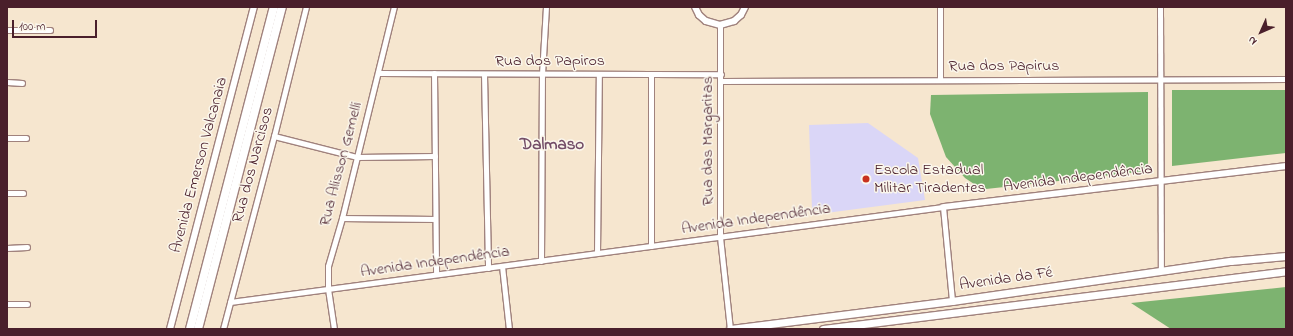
<!DOCTYPE html>
<meta charset="utf-8">
<style>
body{margin:0}
#map{position:relative;width:1293px;height:336px;overflow:hidden;background:#f6e6cf;font-family:"Indie Flower",sans-serif}
div>[style]{position:absolute}
[style*='--x']{left:calc(var(--x)*1px);top:calc(var(--y)*1px);width:calc(var(--w)*1px);rotate:calc(var(--a)*1deg)}
.built>*{inset:0;background:#dad6f7}
.forest>*{inset:0;background:#7db370}
.roads{filter:drop-shadow(1px 0 #a0827d) drop-shadow(-1px 0 #a0827d) drop-shadow(0 1px #a0827d) drop-shadow(0 -1px #a0827d)}
.minor>*{height:5px;margin:-2.5px;padding:0 2.5px;transform-origin:2.5px;border-radius:2.5px;background:#fff}
.tertiary>*{height:6px;margin:-3px;padding:0 3px;transform-origin:3px;border-radius:3px;background:#fff}
.secondary>*{height:7px;margin:-3.5px;padding:0 3.5px;transform-origin:3.5px;border-radius:3.5px;background:#fff}
.primary>*{height:8px;margin:-4px;padding:0 4px;transform-origin:4px;border-radius:4px;background:#fff}
.dots>*{width:11px;height:11px;translate:-50% -50%;box-sizing:border-box;border:2px solid #fbf7ec;border-radius:50%}
span{translate:-50% -50%;white-space:nowrap;text-align:center;line-height:1.15;-webkit-text-stroke:3px #fbf7ec;paint-order:stroke}
.street-label{font-size:16px;color:#4a1f2b}
.poi-label{font-size:16px;color:#4a1f2b}
.left{translate:0 -50%;text-align:left}
.neighbourhood-label{font-size:17px;color:#744e68;font-weight:700}
.frame{position:absolute;inset:0;border:8px solid #4a1f2b;pointer-events:none}
.north{position:absolute;left:1241px;top:12px;width:40px;height:40px;-webkit-text-stroke:3px #fbf7ec;paint-order:stroke;rotate:225deg;font-size:11px;font-weight:700;line-height:16px;text-align:center;color:#4a1f2b}
.north::after{content:'';display:block;margin:auto;width:14px;height:18px;background:#4a1f2b;clip-path:polygon(50% 0,100% 100%,50% 72%,0 100%)}
.scale{position:absolute;left:12px;top:20px;width:85px;height:18px;box-sizing:border-box;border:2px solid #4a1f2b;border-top:0;padding-left:5px;font-size:12px;line-height:14px;white-space:nowrap;color:#4a1f2b;-webkit-text-stroke:3px #fbf7ec;paint-order:stroke}
</style>
<div id="map">
<div class="built">
<i style="clip-path:polygon(868px 123px,918px 158px,925px 200px,826px 213px,812px 210px,809px 125px)"></i>
</div>
<div class="forest">
<i style="clip-path:polygon(1172px 90px,1286px 90px,1286px 153px,1172px 166px)"></i>
<i style="clip-path:polygon(1148px 92px,1148px 171px,986px 189px,974px 184px,965px 178px,946px 157px,930px 114px,931px 95px)"></i>
<i style="clip-path:polygon(1286px 287px,1286px 329px,1171px 329px,1131px 303px)"></i>
</div>
<div class="roads">
<div class="minor">
<i style="--x:940;--y:7;--w:72;--a:90"></i>
<i style="--x:1160;--y:7;--w:264;--a:89.8"></i>
<i style="--x:720;--y:25;--w:212;--a:90"></i>
<i style="--x:720;--y:237;--w:93;--a:83.8"></i>
<i style="--x:7;--y:30;--w:43;--a:0"></i>
<i style="--x:378;--y:73;--w:343;--a:0.2"></i>
<i style="--x:434;--y:73;--w:201;--a:89.4"></i>
<i style="--x:484;--y:74;--w:194;--a:88.8"></i>
<i style="--x:721;--y:81;--w:565;--a:-0.2"></i>
<i style="--x:7;--y:82;--w:15;--a:4"></i>
<i style="--x:274;--y:136;--w:86;--a:14.2"></i>
<i style="--x:357;--y:157;--w:78;--a:-0.7"></i>
<i style="--x:7;--y:138;--w:19;--a:0"></i>
<i style="--x:7;--y:193;--w:16;--a:0"></i>
<i style="--x:342;--y:218;--w:92;--a:0.6"></i>
<i style="--x:651;--y:246;--w:172;--a:-90"></i>
<i style="--x:7;--y:248;--w:20;--a:-3"></i>
<i style="--x:597;--y:253;--w:179;--a:-89.4"></i>
<i style="--x:541;--y:261;--w:187;--a:-89.7"></i>
<i style="--x:542;--y:74;--w:67;--a:-86.6"></i>
<i style="--x:502;--y:266;--w:63;--a:83.7"></i>
<i style="--x:230;--y:302;--w:719;--a:-7.59"></i>
<i style="--x:943;--y:207;--w:94;--a:84.5"></i>
<i style="--x:7;--y:304;--w:20;--a:0"></i>
<i style="--x:223;--y:329;--w:200;--a:-75.2"></i>
<i style="--x:274;--y:136;--w:133;--a:-76.1"></i>
<i style="--x:334;--y:329;--w:40;--a:-98.5"></i>
<i style="--x:328;--y:289;--w:23;--a:-90"></i>
<i style="--x:328;--y:266;--w:50;--a:-73.7"></i>
<i style="--x:342;--y:218;--w:217;--a:-76.2"></i>
</div>
<div class="tertiary">
<i style="--x:695;--y:7;--w:9;--a:63"></i>
<i style="--x:699;--y:15;--w:9;--a:41"></i>
<i style="--x:706;--y:21;--w:15;--a:16"></i>
<i style="--x:720;--y:25;--w:15;--a:-16"></i>
<i style="--x:734;--y:21;--w:9;--a:-41"></i>
<i style="--x:741;--y:15;--w:9;--a:-63"></i>
<i style="--x:943;--y:207;--w:345;--a:-6.8"></i>
<i style="--x:170;--y:329;--w:333;--a:-75.4"></i>
</div>
<div class="secondary">
<i style="--x:730;--y:329;--w:224;--a:-7.2"></i>
<i style="--x:952;--y:301;--w:282;--a:-8.2"></i>
<i style="--x:1231;--y:261;--w:55;--a:-5.2"></i>
<i style="--x:823;--y:329;--w:467;--a:-7.1"></i>
</div>
<div class="primary">
<i style="--x:190;--y:329;--w:333;--a:-75.4"></i>
<i style="--x:198;--y:329;--w:333;--a:-75.4"></i>
</div>
</div>
<div class="dots">
<i style="left:866px;top:179px;background:#c8321e"></i>
</div>
<div class="street-label">
<span style="left:550px;top:61px">Rua dos Papiros</span>
<span style="left:1004px;top:66px">Rua dos Papirus</span>
<span style="left:708px;top:141px;rotate:-90deg">Rua das Margaritas</span>
<span style="left:341px;top:164px;rotate:-75deg">Rua Alisson Gemelli</span>
<span style="left:199px;top:165px;rotate:-75deg">Avenida Emerson Valcanaia</span>
<span style="left:253px;top:165px;rotate:-75deg">Rua dos Narcisos</span>
<span style="left:1078px;top:178px;rotate:-7deg">Avenida Independência</span>
<span style="left:756px;top:219px;rotate:-8deg">Avenida Independência</span>
<span style="left:435px;top:262px;rotate:-8deg">Avenida Independência</span>
<span style="left:1006px;top:279px;rotate:-8deg">Avenida da Fé</span>
</div>
<div class="poi-label">
<span class="left" style="left:874px;top:179px">Escola Estadual<br>Militar Tiradentes</span>
</div>
<div class="neighbourhood-label">
<span style="left:552px;top:145px">Dalmaso</span>
</div>
<div class="frame"></div>
<div class="north">N</div>
<div class="scale">100 m</div>
</div>
